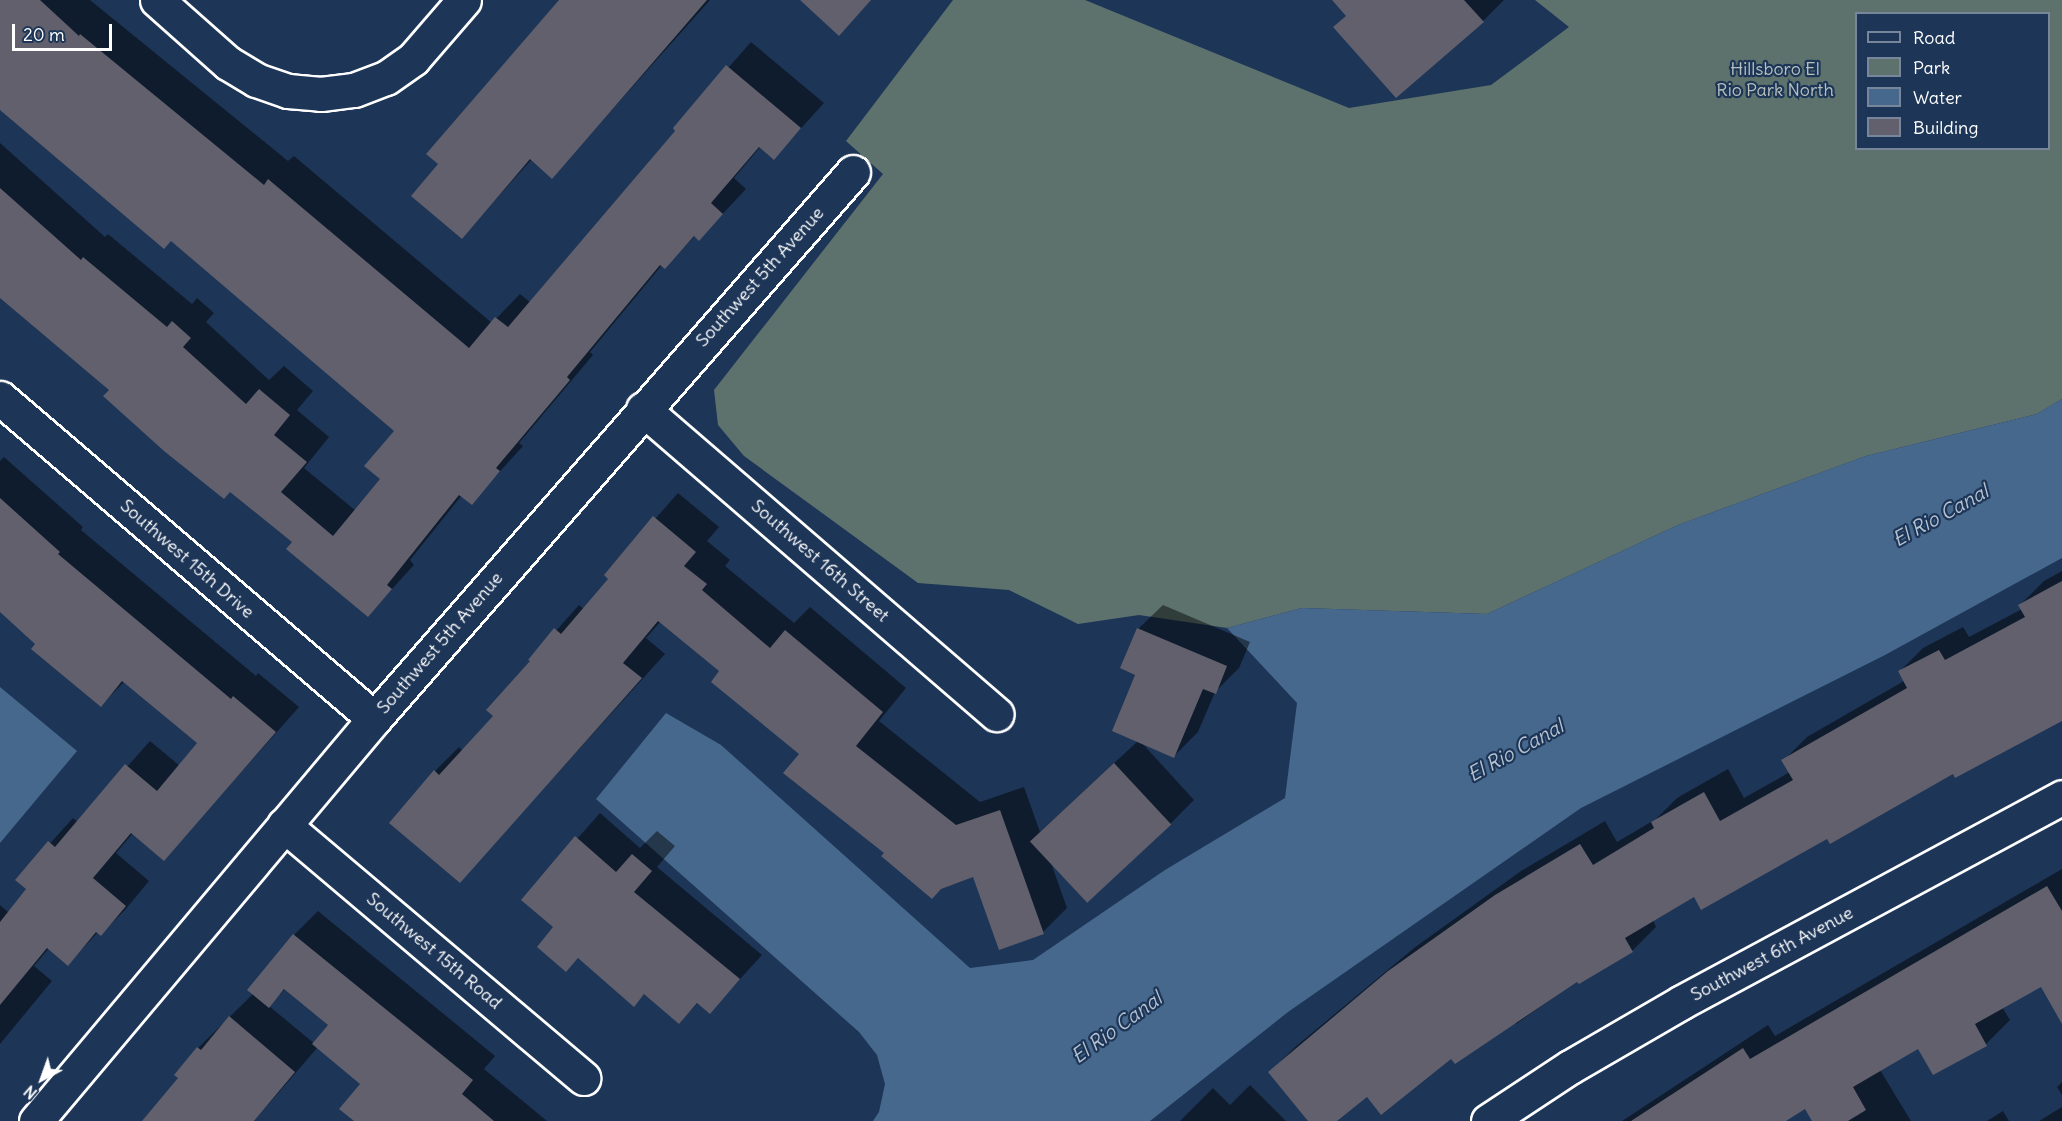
<!DOCTYPE html>
<style>
body{margin:0}
#map{position:relative;width:2062px;height:1121px;overflow:hidden;background:#1d3557;font-family:Delius,sans-serif}
div>[style]{position:absolute}
[style*='--x']{left:calc(var(--x)*1px);top:calc(var(--y)*1px);width:calc(var(--w)*1px);rotate:calc(var(--a)*1deg)}
.green>*{inset:0;background:#5d726d}
.water>*{inset:0;background:#47688d}
.shadow>*{inset:0;background:#0007}
.building>*{inset:0;background:#62606c;transform-origin:0 0}
.roads{filter:drop-shadow(2px 0 #fff) drop-shadow(-2px 0 #fff) drop-shadow(0 2px #fff) drop-shadow(0 -2px #fff)}
.street>*{height:33px;margin:-16.5px;padding:0 16.5px;transform-origin:16.5px;border-radius:16.5px;background:#1d3557}
span{translate:-50% -50%;white-space:nowrap;text-align:center;line-height:1.15;-webkit-text-stroke:4.5px #1d3557;paint-order:stroke}
.park-label{font-size:18px;color:#b6c0bd}
.street-label{font-size:18px;color:#fff}
.water-label{font-size:20px;color:#b5c3d1;font-style:italic}
.legend{position:absolute;left:1855px;top:12px;width:195px;height:138px;box-sizing:border-box;background:#1d3557;border:2px solid #77869a;margin:0;padding:8px 10px;list-style:none;font-size:18px;color:#fff}
.legend li{display:flex;align-items:center;gap:12px;height:30px}
.legend b{width:30px;border:2px solid #77869a}
.north{position:absolute;left:12px;top:1049px;width:60px;height:60px;-webkit-text-stroke:4px #1d3557;paint-order:stroke;rotate:221deg;font-size:16px;font-weight:700;line-height:24px;text-align:center;color:#fff}
.north::after{content:'';display:block;margin:auto;width:21px;height:27px;background:#fff;clip-path:polygon(50% 0,100% 100%,50% 72%,0 100%)}
.scale{position:absolute;left:12px;top:24px;width:100px;height:27px;box-sizing:border-box;border:3px solid #fff;border-top:0;padding-left:8px;font-size:18px;line-height:21px;white-space:nowrap;color:#fff;-webkit-text-stroke:4px #1d3557;paint-order:stroke}
</style>
<div id="map">
<div class="green">
<i style="clip-path:polygon(evenodd,953px 0,1085px 0,1349px 108px,1491px 85px,1569px 27px,1535px 0,2062px 0,2062px 399px,2037px 414px,1866px 456px,1678px 525px,1487px 614px,1302px 608px,1227px 628px,1139px 615px,1078px 624px,1009px 590px,918px 583px,744px 456px,718px 425px,714px 390px,883px 174px,846px 141px,953px 0,1856px 14px,2048px 14px,2048px 148px,1856px 148px,1856px 14px)"></i>
</div>
<div class="water">
<i style="clip-path:polygon(2062px 399px,2062px 558px,1885px 655px,1581px 808px,1288px 1012px,1150px 1121px,873px 1121px,879px 1112px,885px 1084px,877px 1055px,859px 1032px,596px 799px,666px 713px,721px 745px,970px 968px,1033px 960px,1165px 870px,1285px 798px,1297px 703px,1227px 628px,1302px 608px,1487px 614px,1678px 525px,1866px 456px,2037px 414px)"></i>
<i style="clip-path:polygon(0 687px,77px 751px,0 843px)"></i>
</div>
<div class="shadow">
<i style="clip-path:polygon(0 0,90px 0,288px 161px,294px 156px,492px 323px,520px 294px,531px 303px,677px 131px,675px 128px,751px 42px,824px 103px,774px 158px,761px 146px,734px 178px,746px 189px,699px 239px,695px 236px,665px 267px,662px 265px,590px 352px,593px 355px,519px 443px,523px 446px,471px 503px,462px 495px,410px 560px,414px 565px,368px 615px,294px 542px,0 296px,0 143px,105px 237px,108px 234px,192px 304px,197px 298px,214px 313px,206px 322px,269px 380px,284px 366px,313px 391px,297px 410px,329px 437px,304px 468px,356px 511px,382px 479px,396px 431px,171px 239px,0 109px)"></i>
<i style="clip-path:polygon(561px 0,710px 0,552px 177px,532px 159px,462px 237px,440px 164px)"></i>
<i style="clip-path:polygon(1334px 0,1504px 0,1483px 21px,1347px 15px)"></i>
<i style="clip-path:polygon(4px 457px,83px 527px,81px 530px,256px 676px,258px 673px,299px 707px,164px 859px,133px 833px,116px 853px,149px 881px,125px 910px,101px 934px,98px 932px,68px 964px,49px 948px,34px 966px,52px 981px,0 1044px,0 905px,9px 913px,28px 889px,17px 880px,73px 818px,78px 822px,150px 741px,180px 766px,199px 743px,125px 681px,101px 705px,0 589px,0 461px)"></i>
<i style="clip-path:polygon(678px 493px,719px 527px,707px 541px,730px 560px,725px 566px,794px 623px,810px 607px,906px 688px,879px 721px,980px 802px,1024px 787px,1040px 832px,1138px 741px,1137px 674px,1122px 667px,1138px 629px,1163px 605px,1250px 642px,1239px 668px,1215px 692px,1198px 732px,1174px 756px,1141px 742px,1194px 800px,1170px 824px,1051px 863px,1067px 908px,1043px 932px,974px 875px,886px 853px,801px 754px,721px 671px,661px 621px,646px 638px,665px 654px,460px 881px,435px 771px,459px 747px,463px 751px,495px 715px,532px 661px,530px 660px,579px 605px,584px 609px,610px 578px,606px 575px)"></i>
<i style="clip-path:polygon(2062px 571px,2062px 714px,1827px 837px,1694px 895px,1653px 920px,1656px 927px,1632px 951px,1579px 982px,1578px 980px,1516px 1024px,1514px 1021px,1451px 1057px,1367px 1094px,1334px 1121px,1309px 1121px,1270px 1072px,1294px 1048px,1414px 948px,1521px 871px,1605px 821px,1617px 842px,1656px 819px,1677px 798px,1728px 769px,1744px 798px,1790px 772px,1783px 761px,1807px 737px,1904px 681px,1899px 672px,1923px 648px,1963px 627px,1969px 637px,2022px 609px,2020px 605px,2044px 581px)"></i>
<i style="clip-path:polygon(600px 813px,640px 848px,657px 831px,675px 846px,657px 867px,762px 955px,710px 1012px,699px 1002px,679px 1022px,645px 993px,634px 1005px,579px 957px,566px 970px,555px 927px,523px 900px)"></i>
<i style="clip-path:polygon(2062px 869px,2062px 1016px,2041px 985px,2002px 1007px,2010px 1020px,1986px 1044px,1919px 1047px,1880px 1070px,1911px 1121px,1814px 1121px,1805px 1106px,1783px 1121px,1622px 1121px,1768px 1025px,1775px 1036px)"></i>
<i style="clip-path:polygon(evenodd,318px 911px,495px 1056px,484px 1069px,547px 1121px,356px 1121px,362px 1084px,318px 1047px,254px 1121px,144px 1121px,180px 1078px,198px 1048px,254px 993px,294px 935px,318px 911px,286px 988px,330px 1025px,315px 1044px,269px 1006px,286px 988px)"></i>
<i style="clip-path:polygon(2062px 1082px,2062px 1095px,2057px 1087px)"></i>
<i style="clip-path:polygon(1250px 1085px,1286px 1121px,1180px 1121px,1213px 1088px,1230px 1105px)"></i>
<i style="clip-path:polygon(2062px 1107px,2062px 1121px,2039px 1121px)"></i>
<i style="clip-path:polygon(2003px 1111px,2009px 1121px,1987px 1121px)"></i>
</div>
<div class="building">
<i style="clip-path:polygon(0 0,40px 0,79px 36px,80px 34px,264px 185px,268px 179px,469px 348px,495px 317px,508px 327px,675px 131px,673px 128px,726px 65px,801px 128px,774px 160px,759px 147px,711px 203px,723px 214px,699px 241px,694px 236px,665px 269px,660px 265px,567px 377px,570px 380px,496px 468px,500px 471px,472px 505px,459px 495px,387px 585px,392px 589px,368px 617px,286px 549px,292px 542px,230px 492px,224px 499px,164px 451px,103px 396px,109px 390px,0 298px,0 188px,81px 260px,83px 257px,167px 327px,172px 321px,191px 338px,183px 347px,246px 404px,259px 389px,290px 415px,274px 435px,307px 462px,281px 492px,333px 536px,380px 479px,364px 466px,394px 431px,171px 241px,164px 249px,0 110px)"></i>
<i style="clip-path:polygon(559px 0,707px 0,552px 179px,530px 159px,462px 239px,411px 196px,438px 164px,426px 154px)"></i>
<i style="clip-path:polygon(800px 0,871px 0,839px 36px)"></i>
<i style="clip-path:polygon(1332px 0,1464px 0,1484px 22px,1396px 98px,1333px 27px,1346px 16px)"></i>
<i style="clip-path:polygon(0 498px,60px 552px,58px 554px,231px 699px,233px 696px,276px 732px,164px 861px,131px 833px,93px 878px,126px 906px,101px 936px,96px 932px,68px 966px,47px 948px,0 1005px,0 922px,26px 889px,15px 880px,48px 841px,55px 847px,125px 764px,157px 791px,197px 743px,122px 681px,101px 707px,31px 649px,35px 644px,0 612px)"></i>
<i style="clip-path:polygon(653px 516px,696px 552px,684px 566px,707px 584px,702px 590px,770px 648px,785px 630px,883px 712px,856px 746px,956px 825px,1000px 810px,1044px 934px,999px 950px,973px 877px,941px 889px,932px 899px,881px 856px,884px 853px,783px 773px,799px 754px,711px 682px,719px 671px,658px 621px,623px 663px,642px 678px,460px 883px,389px 823px,434px 770px,439px 775px,493px 716px,486px 710px,530px 661px,528px 660px,554px 628px,561px 634px,608px 579px,604px 575px)"></i>
<i style="clip-path:polygon(2062px 581px,2062px 721px,1955px 778px,1953px 774px,1830px 844px,1827px 839px,1701px 910px,1694px 897px,1625px 938px,1633px 952px,1579px 984px,1577px 982px,1455px 1064px,1451px 1059px,1381px 1115px,1367px 1097px,1337px 1121px,1308px 1121px,1268px 1072px,1388px 971px,1495px 895px,1580px 844px,1593px 865px,1654px 828px,1651px 822px,1704px 792px,1720px 821px,1793px 780px,1781px 760px,1907px 688px,1898px 671px,1939px 650px,1945px 660px,2025px 617px,2018px 605px)"></i>
<i style="clip-path:polygon(1137px 628px,1227px 666px,1216px 694px,1203px 689px,1174px 758px,1112px 731px,1135px 675px,1120px 668px)"></i>
<i style="left:1114px;top:763px;width:84px;height:115px;rotate:47deg"></i>
<i style="clip-path:polygon(575px 836px,616px 872px,632px 854px,652px 871px,634px 892px,740px 979px,710px 1014px,697px 1003px,679px 1024px,644px 994px,634px 1007px,578px 958px,566px 972px,537px 947px,553px 927px,521px 900px)"></i>
<i style="clip-path:polygon(2047px 886px,2062px 911px,2062px 1024px,2041px 987px,1975px 1024px,1987px 1046px,1933px 1075px,1918px 1049px,1853px 1087px,1866px 1110px,1848px 1121px,1812px 1121px,1805px 1109px,1786px 1121px,1631px 1121px,1743px 1048px,1750px 1059px)"></i>
<i style="clip-path:polygon(293px 934px,473px 1080px,462px 1094px,494px 1121px,354px 1121px,339px 1109px,360px 1084px,312px 1044px,328px 1025px,284px 989px,269px 1008px,247px 990px)"></i>
<i style="clip-path:polygon(229px 1016px,295px 1072px,254px 1121px,142px 1121px,178px 1078px,174px 1075px,197px 1047px,201px 1050px)"></i>
</div>
<div class="roads">
<div class="street">
<i style="--x:157;--y:0;--w:95;--a:41.6"></i>
<i style="--x:228;--y:63;--w:33;--a:31"></i>
<i style="--x:256;--y:80;--w:34;--a:19"></i>
<i style="--x:288;--y:91;--w:33;--a:5"></i>
<i style="--x:321;--y:94;--w:33;--a:-7"></i>
<i style="--x:354;--y:90;--w:34;--a:-21"></i>
<i style="--x:386;--y:78;--w:33;--a:-35"></i>
<i style="--x:413;--y:59;--w:78;--a:-49.2"></i>
<i style="--x:0;--y:398;--w:493;--a:40.6"></i>
<i style="--x:643;--y:409;--w:467;--a:40.8"></i>
<i style="--x:284;--y:825;--w:392;--a:40.2"></i>
<i style="--x:36;--y:1121;--w:525;--a:-49.94"></i>
<i style="--x:374;--y:719;--w:727;--a:-48.79"></i>
<i style="--x:1488;--y:1121;--w:98;--a:-33.4"></i>
<i style="--x:1570;--y:1067;--w:129;--a:-30.1"></i>
<i style="--x:1682;--y:1002;--w:432;--a:-28.3"></i>
</div>
</div>
<div class="park-label">
<span style="left:1775px;top:80px">Hillsboro El<br>Rio Park North</span>
</div>
<div class="street-label">
<span style="left:760px;top:277px;rotate:-48deg">Southwest 5th Avenue</span>
<span style="left:187px;top:559px;rotate:41deg">Southwest 15th Drive</span>
<span style="left:820px;top:561px;rotate:41deg">Southwest 16th Street</span>
<span style="left:440px;top:643px;rotate:-49deg">Southwest 5th Avenue</span>
<span style="left:434px;top:951px;rotate:40deg">Southwest 15th Road</span>
<span style="left:1772px;top:954px;rotate:-28deg">Southwest 6th Avenue</span>
</div>
<div class="water-label">
<span style="left:1940px;top:515px;rotate:-29deg">El Rio Canal</span>
<span style="left:1515px;top:750px;rotate:-29deg">El Rio Canal</span>
<span style="left:1116px;top:1027px;rotate:-36deg">El Rio Canal</span>
</div>
<ul class="legend">
<li><b style="height:8px;background:#1d3557"></b>Road</li>
<li><b style="height:16px;background:#5d726d"></b>Park</li>
<li><b style="height:16px;background:#47688d"></b>Water</li>
<li><b style="height:16px;background:#62606c"></b>Building</li>
</ul>
<div class="north">N</div>
<div class="scale">20 m</div>
</div>
